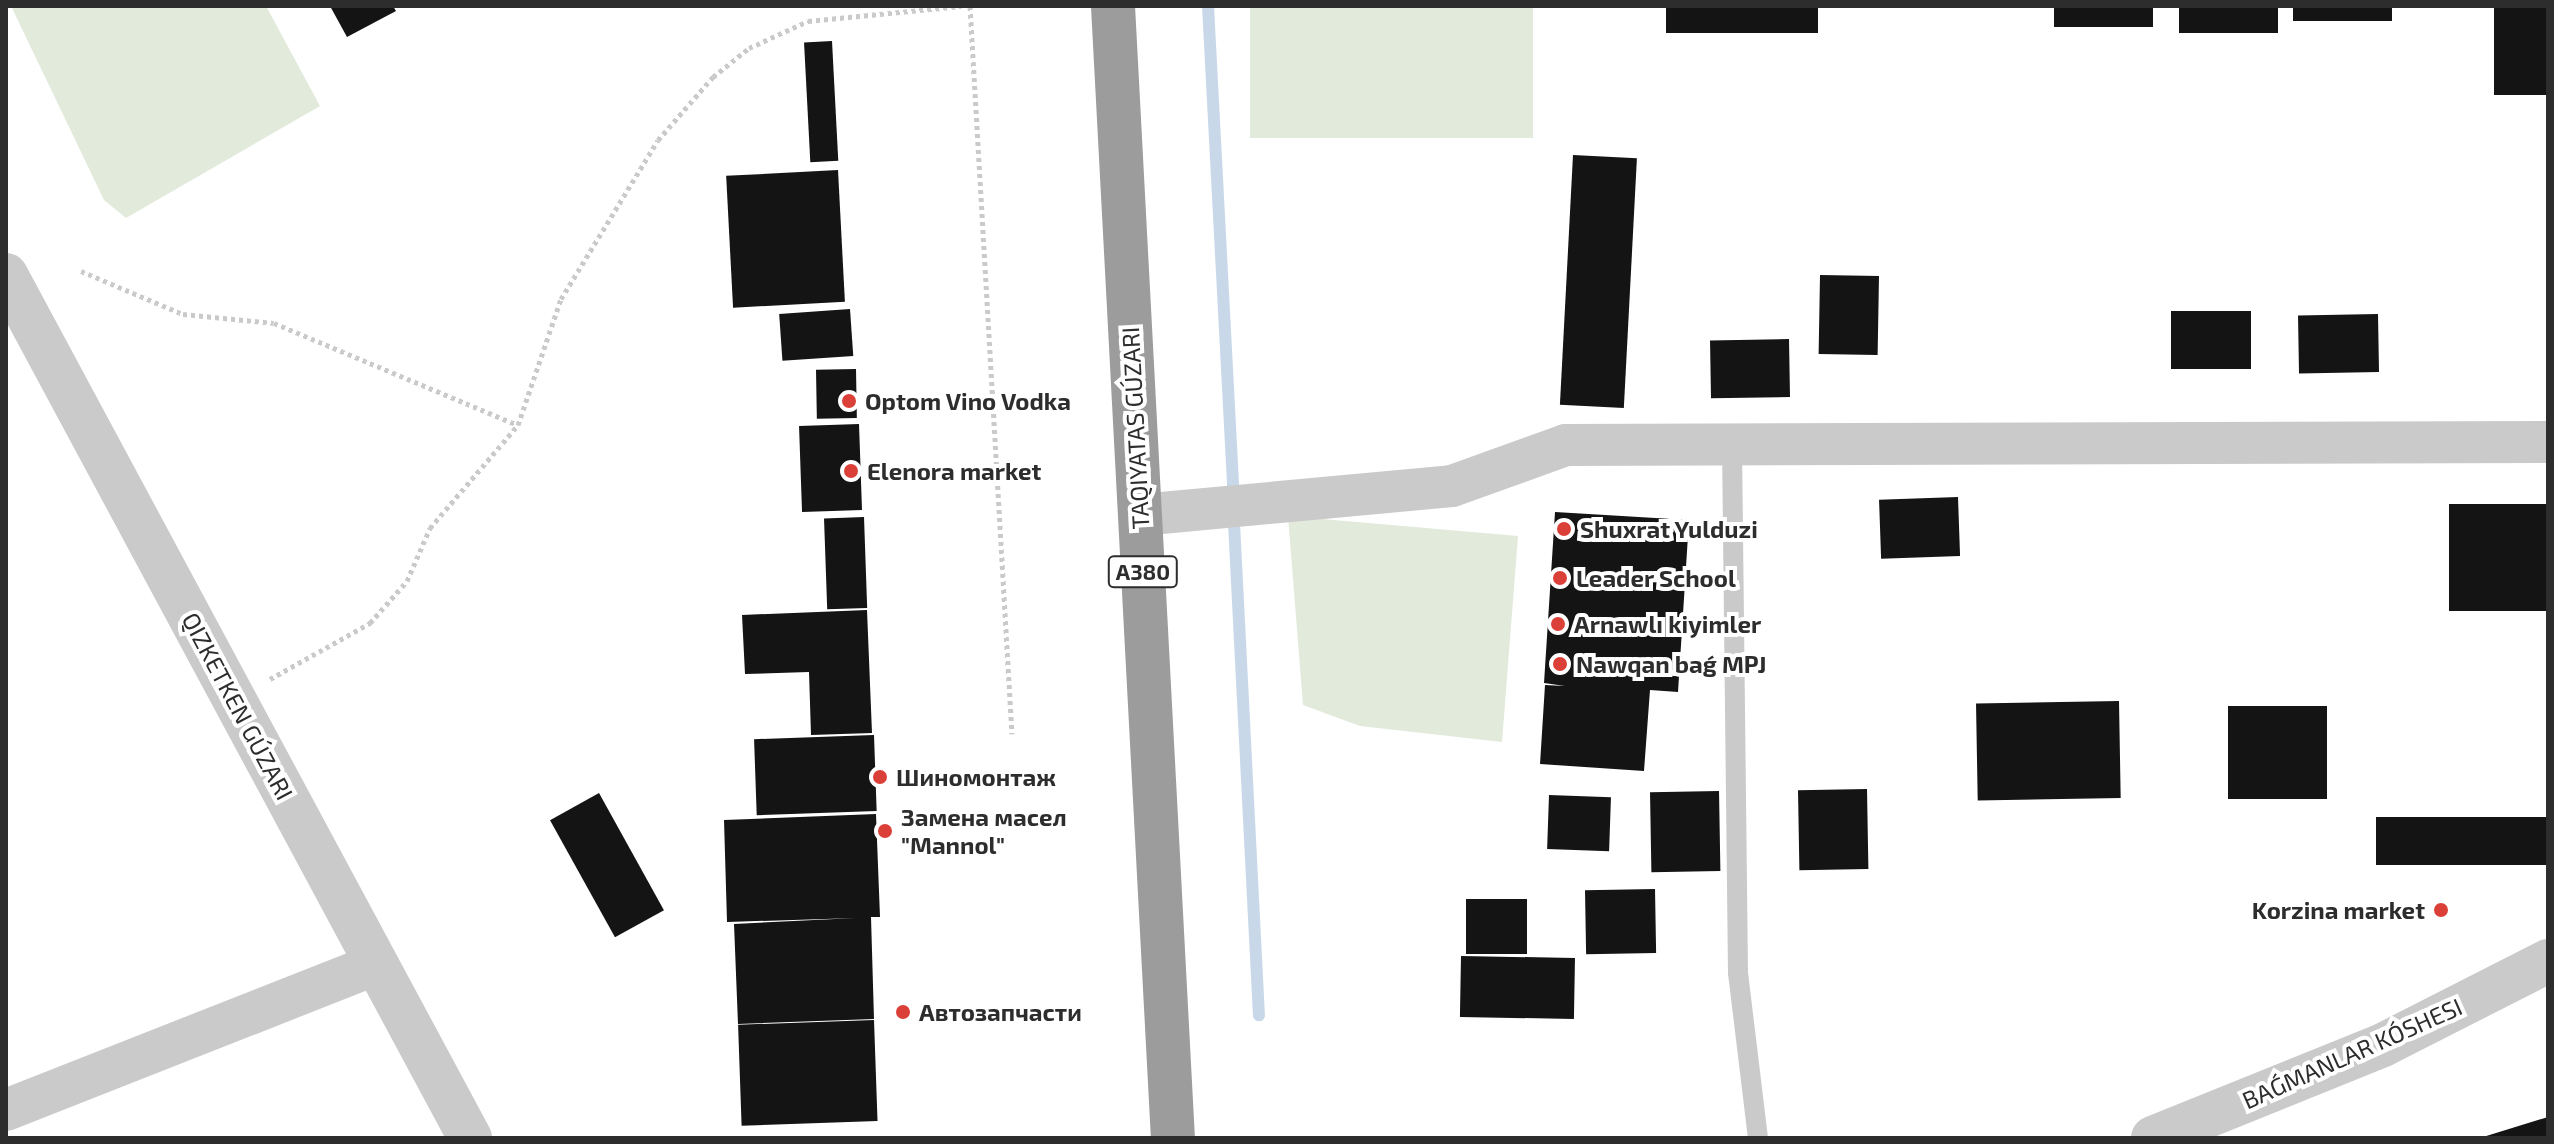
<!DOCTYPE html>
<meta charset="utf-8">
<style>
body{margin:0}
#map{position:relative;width:2554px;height:1144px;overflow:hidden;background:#fff;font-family:"Exo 2",sans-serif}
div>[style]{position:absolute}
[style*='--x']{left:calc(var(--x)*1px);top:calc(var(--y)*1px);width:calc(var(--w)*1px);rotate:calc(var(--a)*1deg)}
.green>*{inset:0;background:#e1eadb;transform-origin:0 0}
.stream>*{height:12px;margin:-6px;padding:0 6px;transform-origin:6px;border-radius:6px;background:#c8d8e9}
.building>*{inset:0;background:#141414;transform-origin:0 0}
.path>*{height:5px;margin-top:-2.5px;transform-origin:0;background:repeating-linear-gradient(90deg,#cacaca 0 4px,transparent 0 8px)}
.service>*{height:20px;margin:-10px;padding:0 10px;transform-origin:10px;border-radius:10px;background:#cacaca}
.minor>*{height:42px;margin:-21px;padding:0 21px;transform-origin:21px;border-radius:21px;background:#cacaca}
.tertiary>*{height:44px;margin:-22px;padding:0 22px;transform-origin:22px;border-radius:22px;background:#cacaca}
.trunk>*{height:44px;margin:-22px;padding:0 22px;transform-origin:22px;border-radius:22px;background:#9c9c9c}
.dots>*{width:22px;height:22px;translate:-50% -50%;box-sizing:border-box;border:4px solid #fff;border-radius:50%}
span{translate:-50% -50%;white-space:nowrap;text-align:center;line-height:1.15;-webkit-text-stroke:8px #fff;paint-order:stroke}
.shield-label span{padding:2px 6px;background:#fff;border:2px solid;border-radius:6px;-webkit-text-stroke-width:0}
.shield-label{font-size:22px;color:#2d2d2d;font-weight:700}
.poi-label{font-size:24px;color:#2d2d2d;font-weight:700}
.left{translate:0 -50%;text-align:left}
.right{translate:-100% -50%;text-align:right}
.street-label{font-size:24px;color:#2d2d2d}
.frame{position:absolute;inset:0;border:8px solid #2d2d2d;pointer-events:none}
</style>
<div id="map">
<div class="green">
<i style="clip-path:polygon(11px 6px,266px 6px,320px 106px,126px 218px,104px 200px)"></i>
<i style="left:1250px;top:6px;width:283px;height:132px"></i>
<i style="clip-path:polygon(1288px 516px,1518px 536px,1502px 742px,1360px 726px,1303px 705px)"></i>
</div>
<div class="stream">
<i style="--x:1208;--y:6;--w:485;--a:87"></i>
<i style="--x:1234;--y:523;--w:493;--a:87.1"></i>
</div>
<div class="building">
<i style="clip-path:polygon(330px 6px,393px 6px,396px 11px,347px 37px)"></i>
<i style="left:1666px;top:6px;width:152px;height:27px"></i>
<i style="left:2054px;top:6px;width:99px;height:21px"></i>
<i style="left:2179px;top:6px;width:99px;height:27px"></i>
<i style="left:2293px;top:6px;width:99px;height:15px"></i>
<i style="left:2494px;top:6px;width:54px;height:89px"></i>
<i style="left:832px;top:41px;width:120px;height:28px;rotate:87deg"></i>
<i style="left:1573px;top:155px;width:64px;height:250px;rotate:3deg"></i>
<i style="left:838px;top:170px;width:132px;height:112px;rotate:87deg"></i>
<i style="left:1879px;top:276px;width:79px;height:59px;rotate:91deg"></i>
<i style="left:850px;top:309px;width:47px;height:71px;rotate:86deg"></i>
<i style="left:2251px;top:311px;width:58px;height:80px;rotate:90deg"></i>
<i style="left:2378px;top:314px;width:58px;height:80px;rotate:89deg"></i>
<i style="left:1789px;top:339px;width:58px;height:79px;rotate:89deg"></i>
<i style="left:856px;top:369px;width:49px;height:40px;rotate:89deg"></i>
<i style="left:859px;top:424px;width:86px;height:60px;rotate:88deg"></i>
<i style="left:1958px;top:497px;width:59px;height:79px;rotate:88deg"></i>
<i style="left:2548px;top:504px;width:107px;height:99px;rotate:90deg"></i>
<i style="clip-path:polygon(1555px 512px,1689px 520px,1678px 692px,1650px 690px,1644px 771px,1540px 764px,1545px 685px,1565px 686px,1544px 683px)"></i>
<i style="left:864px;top:517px;width:91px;height:40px;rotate:88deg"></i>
<i style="clip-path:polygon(867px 610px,872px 733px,811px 735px,809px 672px,745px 674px,742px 615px)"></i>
<i style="left:2119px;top:701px;width:97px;height:143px;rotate:89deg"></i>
<i style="left:2228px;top:706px;width:99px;height:93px"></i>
<i style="left:874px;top:735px;width:76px;height:120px;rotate:88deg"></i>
<i style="left:1867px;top:789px;width:80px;height:69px;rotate:89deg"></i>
<i style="left:1719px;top:791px;width:80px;height:69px;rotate:89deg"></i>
<i style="left:599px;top:793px;width:134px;height:56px;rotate:61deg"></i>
<i style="left:1549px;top:795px;width:62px;height:54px;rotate:2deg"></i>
<i style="clip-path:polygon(876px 814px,880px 917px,871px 917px,874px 1019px,738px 1024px,734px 924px,856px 918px,727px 922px,724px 820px)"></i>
<i style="left:2548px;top:817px;width:48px;height:172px;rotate:90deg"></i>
<i style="left:1655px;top:889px;width:64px;height:70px;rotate:89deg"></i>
<i style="left:1466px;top:899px;width:61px;height:55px"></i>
<i style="left:1461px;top:956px;width:114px;height:61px;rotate:1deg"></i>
<i style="left:874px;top:1020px;width:101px;height:136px;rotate:88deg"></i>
<i style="clip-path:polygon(2548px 1117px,2548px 1138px,2483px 1138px,2483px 1137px)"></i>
</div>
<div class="path">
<i style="--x:970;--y:6;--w:729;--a:86.7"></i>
<i style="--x:81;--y:271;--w:111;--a:22.9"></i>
<i style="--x:183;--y:314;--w:91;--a:5.6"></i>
<i style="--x:274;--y:323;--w:264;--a:22.7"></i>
<i style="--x:518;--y:425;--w:133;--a:-71.2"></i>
<i style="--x:561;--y:299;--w:186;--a:-58.6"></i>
<i style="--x:658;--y:140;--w:84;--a:-48.9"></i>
<i style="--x:713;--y:77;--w:46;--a:-38.9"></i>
<i style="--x:749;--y:48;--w:65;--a:-24.6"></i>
<i style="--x:808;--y:21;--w:154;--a:-5.6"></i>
<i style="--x:270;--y:679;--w:115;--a:-29.2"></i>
<i style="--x:370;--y:623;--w:56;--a:-48.6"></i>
<i style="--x:407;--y:581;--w:58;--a:-66.5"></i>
<i style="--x:430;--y:528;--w:135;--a:-49.5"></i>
</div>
<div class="service">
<i style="--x:1732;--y:445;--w:528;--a:89.35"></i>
<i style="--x:1738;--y:973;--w:166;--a:83.1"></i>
</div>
<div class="minor">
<i style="--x:1140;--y:515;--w:313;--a:-5.3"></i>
<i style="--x:1452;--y:486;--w:121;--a:-19.8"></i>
<i style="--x:1566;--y:445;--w:982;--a:-0.18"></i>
<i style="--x:6;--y:1110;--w:399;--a:-21.5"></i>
</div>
<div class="tertiary">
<i style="--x:6;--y:275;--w:980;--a:61.73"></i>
<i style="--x:2153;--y:1138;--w:248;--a:-22"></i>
<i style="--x:2383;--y:1045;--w:185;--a:-27"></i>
</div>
<div class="trunk">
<i style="--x:1113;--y:6;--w:1134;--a:86.97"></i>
</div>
<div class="dots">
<i style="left:849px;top:401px;background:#db4038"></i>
<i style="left:851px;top:471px;background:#db4038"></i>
<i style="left:1564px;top:529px;background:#db4038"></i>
<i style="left:1560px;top:578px;background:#db4038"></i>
<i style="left:1558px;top:624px;background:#db4038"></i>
<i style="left:1560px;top:664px;background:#db4038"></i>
<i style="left:880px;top:777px;background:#db4038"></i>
<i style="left:885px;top:831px;background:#db4038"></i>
<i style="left:2441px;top:910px;background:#db4038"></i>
<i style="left:903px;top:1012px;background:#db4038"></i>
</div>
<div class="shield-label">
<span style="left:1143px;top:572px">A380</span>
</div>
<div class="poi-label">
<span class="left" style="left:865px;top:401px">Optom Vino Vodka</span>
<span class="left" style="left:867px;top:471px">Elenora market</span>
<span class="left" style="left:1580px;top:529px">Shuxrat Yulduzi</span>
<span class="left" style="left:1576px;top:578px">Leader School</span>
<span class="left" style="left:1574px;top:624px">Arnawlı kiyimler</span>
<span class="left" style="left:1576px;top:664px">Nawqan baǵ MPJ</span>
<span class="left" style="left:896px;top:777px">Шиномонтаж</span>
<span class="left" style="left:901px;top:831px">Замена масел<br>"Mannol"</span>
<span class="right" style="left:2425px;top:910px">Korzina market</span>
<span class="left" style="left:919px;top:1012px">Автозапчасти</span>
</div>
<div class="street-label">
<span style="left:1135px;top:428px;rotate:-93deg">TAQIYATAS GÚZARI</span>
<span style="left:238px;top:706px;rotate:62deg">QIZKETKEN GÚZARI</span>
<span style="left:2352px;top:1053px;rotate:-24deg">BAǴMANLAR KÓSHESI</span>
</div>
<div class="frame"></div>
</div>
